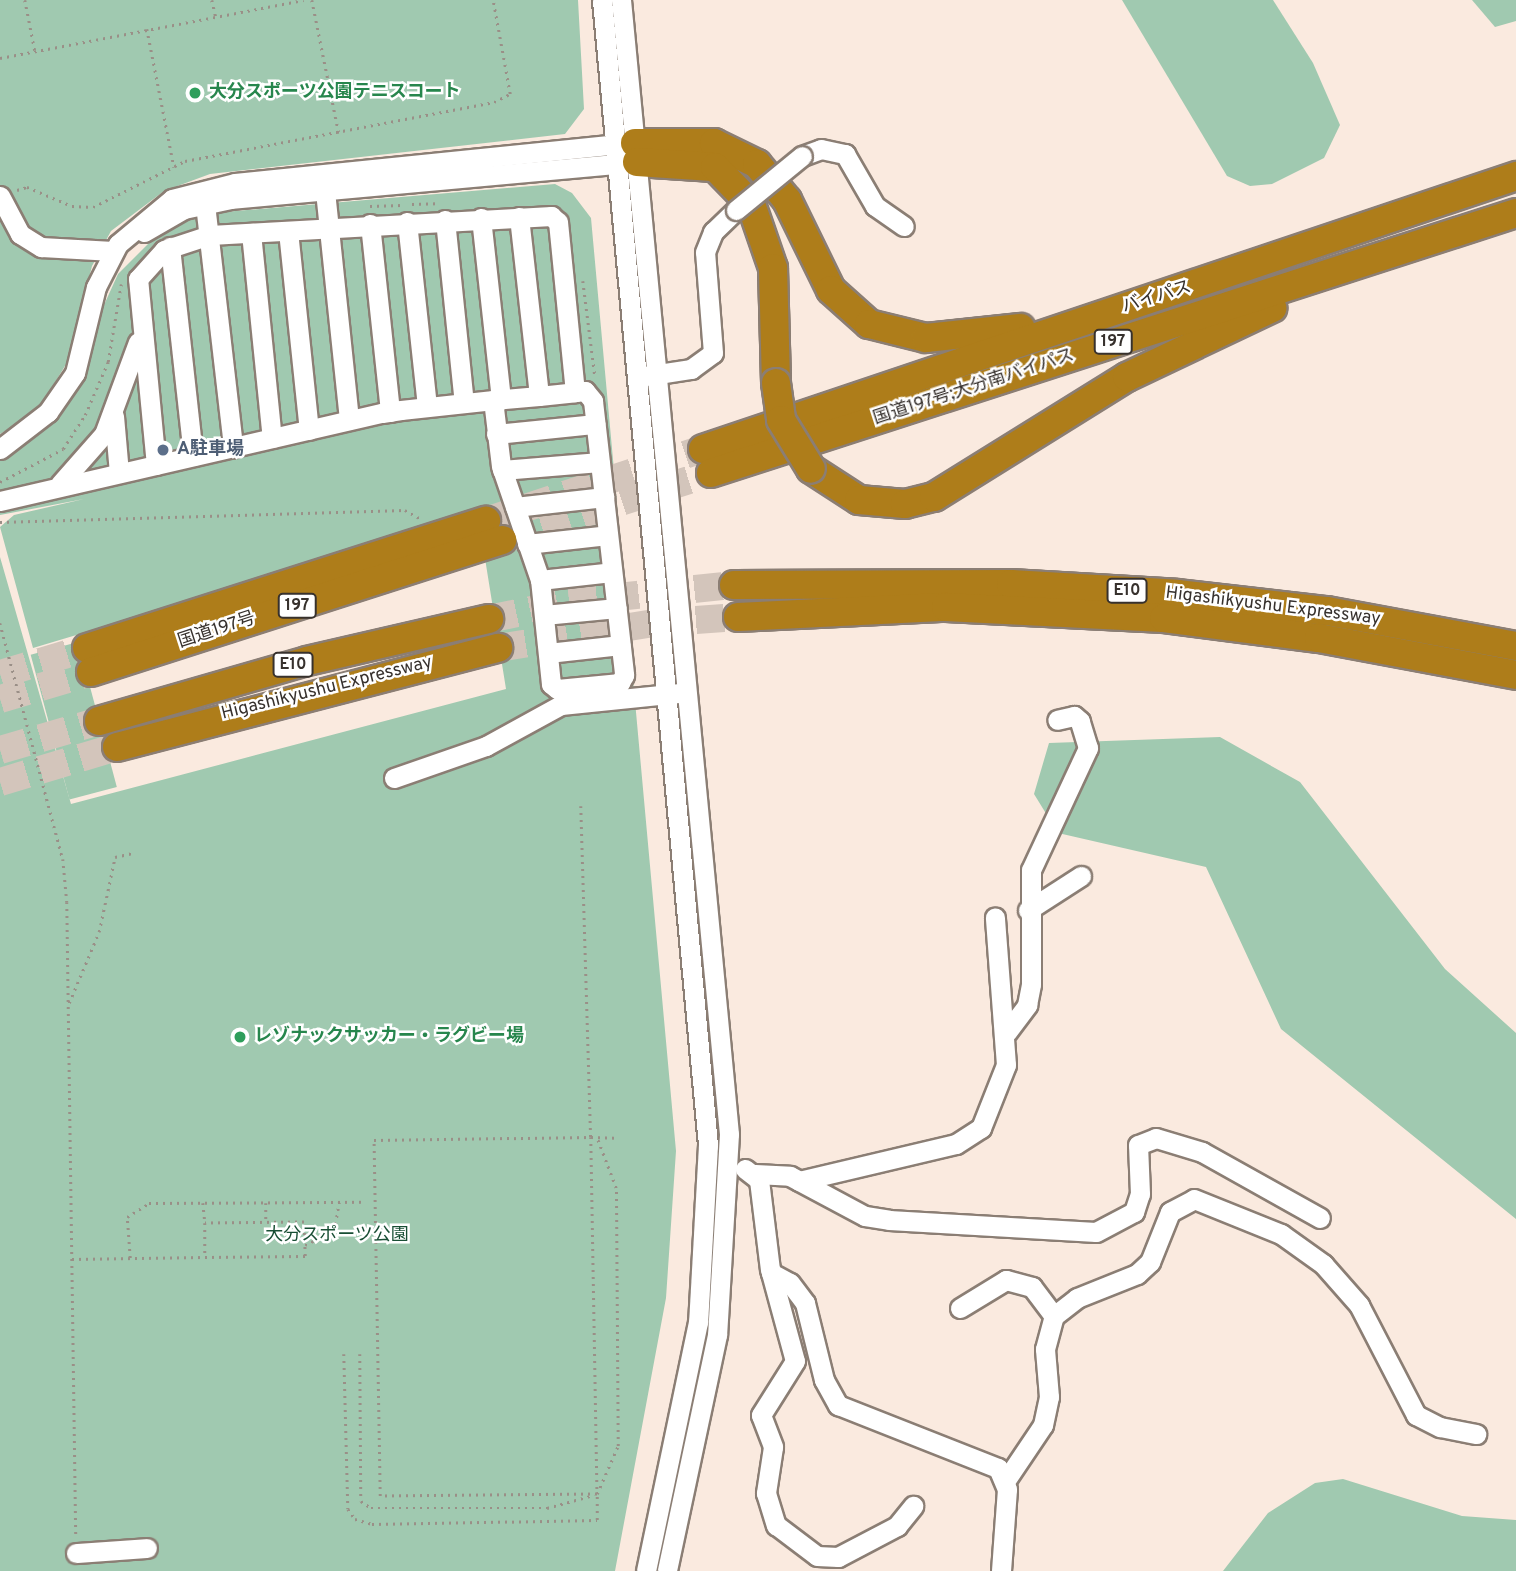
<!DOCTYPE html>
<meta charset="utf-8">
<style>
body{margin:0}
#map{position:relative;width:1516px;height:1571px;overflow:hidden;background:#faeadf;font-family:Overpass,"Noto Sans JP",sans-serif}
div>[style]{position:absolute}
[style*='--x']{left:calc(var(--x)*1px);top:calc(var(--y)*1px);width:calc(var(--w)*1px);rotate:calc(var(--a)*1deg)}
.green>*{inset:0;background:#a0c9b0;transform-origin:0 0}
.highway-tunnel>*{height:28px;margin-top:-14px;transform-origin:0;background:repeating-linear-gradient(90deg,#d3c5bb 0 28px,transparent 0 42px)}
.path>*{height:2.5px;margin-top:-1.25px;transform-origin:0;background:repeating-linear-gradient(90deg,#9a8f87 0 2px,transparent 0 7px)}
.roads{filter:drop-shadow(2px 0 #8b7e74) drop-shadow(-2px 0 #8b7e74) drop-shadow(0 2px #8b7e74) drop-shadow(0 -2px #8b7e74)}
.minor>*{height:19px;margin:-9.5px;padding:0 9.5px;transform-origin:9.5px;border-radius:9.5px;background:#fff}
.highway>*{height:28px;margin:-14px;padding:0 14px;transform-origin:14px;border-radius:14px;background:#ae7d1a}
.bridges{filter:drop-shadow(2px 0 #8b7e74) drop-shadow(-2px 0 #8b7e74) drop-shadow(0 2px #8b7e74) drop-shadow(0 -2px #8b7e74)}
.minor-bridge>*{height:19px;margin:-9.5px;padding:0 9.5px;transform-origin:9.5px;border-radius:9.5px;background:#fff}
.highway-bridge>*{height:28px;margin:-14px;padding:0 14px;transform-origin:14px;border-radius:14px;background:#ae7d1a}
.dots>*{width:19px;height:19px;translate:-50% -50%;box-sizing:border-box;border:4px solid #fff;border-radius:50%}
span{translate:-50% -50%;white-space:nowrap;text-align:center;line-height:1.15;-webkit-text-stroke:5px #fff;paint-order:stroke}
.shield-label span{padding:2px 5px;background:#fff;border:2px solid;border-radius:5px;-webkit-text-stroke-width:0}
.shield-label{font-size:16px;color:#37312d;font-weight:700}
.leisure-label{font-size:18px;color:#27864d;font-weight:700}
.left{translate:0 -50%;text-align:left}
.street-label{font-size:18px;color:#37312d}
.service-label{font-size:18px;color:#4e5e75;font-weight:700}
.park-label{font-size:18px;color:#184e34}
</style>
<div id="map">
<div class="green">
<i style="clip-path:polygon(0 0,578px 0,584px 109px,565px 134px,210px 174px,164px 191px,111px 231px,92px 266px,68px 361px,37px 412px,0 434px)"></i>
<i style="clip-path:polygon(1122px 0,1273px 0,1313px 63px,1340px 125px,1324px 158px,1272px 184px,1250px 186px,1227px 176px)"></i>
<i style="clip-path:polygon(1472px 0,1516px 0,1516px 21px,1495px 27px)"></i>
<i style="clip-path:polygon(555px 184px,572px 193px,591px 218px,676px 1151px,666px 1298px,615px 1571px,0 1571px,0 557px,71px 804px,506px 689px,478px 515px,33px 648px,0 527px,14px 515px,84px 499px,0 515px,0 455px,56px 412px,87px 372px,99px 316px,118px 274px,176px 216px)"></i>
<i style="left:78px;top:642px;width:150px;height:49px;rotate:75deg"></i>
<i style="clip-path:polygon(1220px 737px,1300px 782px,1445px 969px,1516px 1033px,1516px 1219px,1281px 1029px,1206px 867px,1058px 833px,1034px 794px,1049px 743px)"></i>
<i style="clip-path:polygon(1343px 1479px,1462px 1516px,1516px 1520px,1516px 1571px,1223px 1571px,1268px 1513px,1315px 1483px)"></i>
</div>
<div class="highway-tunnel">
<i style="--x:486;--y:521;--w:229;--a:-18.4"></i>
<i style="--x:502;--y:540;--w:219;--a:-17.8"></i>
<i style="--x:489;--y:619;--w:82;--a:-12"></i>
<i style="--x:569;--y:602;--w:166;--a:-5.9"></i>
<i style="--x:498;--y:648;--w:158;--a:-9.1"></i>
<i style="--x:654;--y:623;--w:84;--a:-4.1"></i>
<i style="--x:0;--y:674;--w:91;--a:-16.6"></i>
<i style="--x:0;--y:699;--w:95;--a:-16.5"></i>
<i style="--x:0;--y:750;--w:103;--a:-16.3"></i>
<i style="--x:0;--y:782;--w:122;--a:-16.7"></i>
</div>
<div class="path">
<i style="--x:25;--y:0;--w:52;--a:78.9"></i>
<i style="--x:212;--y:0;--w:17;--a:77"></i>
<i style="--x:312;--y:0;--w:137;--a:78.6"></i>
<i style="--x:147;--y:29;--w:141;--a:78.9"></i>
<i style="--x:0;--y:58;--w:309;--a:-10.8"></i>
<i style="--x:17;--y:190;--w:10;--a:-17"></i>
<i style="--x:27;--y:187;--w:49;--a:22.9"></i>
<i style="--x:72;--y:206;--w:21;--a:3"></i>
<i style="--x:93;--y:207;--w:103;--a:-26.6"></i>
<i style="--x:185;--y:161;--w:315;--a:-10.8"></i>
<i style="--x:494;--y:102;--w:18;--a:-27"></i>
<i style="--x:510;--y:94;--w:96;--a:-100.3"></i>
<i style="--x:412;--y:204;--w:25;--a:-2"></i>
<i style="--x:370;--y:206;--w:32;--a:-2"></i>
<i style="--x:583;--y:281;--w:96;--a:82.8"></i>
<i style="--x:0;--y:482;--w:71;--a:-27.6"></i>
<i style="--x:63;--y:449;--w:40;--a:-57.1"></i>
<i style="--x:85;--y:415;--w:58;--a:-66.5"></i>
<i style="--x:108;--y:362;--w:79;--a:-80.5"></i>
<i style="--x:0;--y:522;--w:405;--a:-1.7"></i>
<i style="--x:405;--y:510;--w:18;--a:29"></i>
<i style="--x:0;--y:623;--w:244;--a:75.1"></i>
<i style="--x:63;--y:859;--w:43;--a:84.7"></i>
<i style="--x:67;--y:902;--w:634;--a:89.19"></i>
<i style="--x:581;--y:806;--w:331;--a:88.3"></i>
<i style="--x:591;--y:1137;--w:24;--a:2"></i>
<i style="--x:69;--y:1003;--w:77;--a:-67.1"></i>
<i style="--x:99;--y:932;--w:77;--a:-78"></i>
<i style="--x:115;--y:857;--w:17;--a:-13"></i>
<i style="--x:591;--y:1137;--w:357;--a:89"></i>
<i style="--x:597;--y:1494;--w:217;--a:179.5"></i>
<i style="--x:380;--y:1496;--w:356;--a:-91"></i>
<i style="--x:374;--y:1140;--w:217;--a:-0.8"></i>
<i style="--x:203;--y:1203;--w:20;--a:84"></i>
<i style="--x:266;--y:1203;--w:20;--a:90"></i>
<i style="--x:305;--y:1245;--w:32;--a:-26"></i>
<i style="--x:334;--y:1231;--w:29;--a:-80"></i>
<i style="--x:130;--y:1258;--w:41;--a:-94.2"></i>
<i style="--x:127;--y:1217;--w:26;--a:-32"></i>
<i style="--x:149;--y:1203;--w:217;--a:-0.3"></i>
<i style="--x:72;--y:1259;--w:133;--a:-0.9"></i>
<i style="--x:205;--y:1257;--w:100;--a:-0.6"></i>
<i style="--x:305;--y:1256;--w:34;--a:-92"></i>
<i style="--x:304;--y:1222;--w:99;--a:179.4"></i>
<i style="--x:205;--y:1223;--w:34;--a:90"></i>
<i style="--x:344;--y:1354;--w:155;--a:88.5"></i>
<i style="--x:348;--y:1509;--w:12;--a:55"></i>
<i style="--x:355;--y:1519;--w:18;--a:16"></i>
<i style="--x:372;--y:1524;--w:225;--a:-1"></i>
<i style="--x:597;--y:1520;--w:26;--a:-90"></i>
<i style="--x:597;--y:1494;--w:52;--a:-66.4"></i>
<i style="--x:618;--y:1446;--w:258;--a:-90.4"></i>
<i style="--x:616;--y:1188;--w:53;--a:-110.8"></i>
<i style="--x:360;--y:1354;--w:147;--a:89.6"></i>
<i style="--x:361;--y:1501;--w:12;--a:35"></i>
<i style="--x:371;--y:1508;--w:176;--a:0"></i>
<i style="--x:547;--y:1508;--w:49;--a:-15.5"></i>
</div>
<div class="roads">
<div class="minor">
<i style="--x:602;--y:0;--w:1150;--a:84.71"></i>
<i style="--x:708;--y:1145;--w:177;--a:93.2"></i>
<i style="--x:698;--y:1322;--w:254;--a:101.8"></i>
<i style="--x:621;--y:0;--w:1139;--a:84.56"></i>
<i style="--x:729;--y:1134;--w:201;--a:93.4"></i>
<i style="--x:717;--y:1335;--w:241;--a:102"></i>
<i style="--x:802;--y:156;--w:20;--a:-20"></i>
<i style="--x:821;--y:149;--w:25;--a:12"></i>
<i style="--x:845;--y:154;--w:60;--a:60"></i>
<i style="--x:875;--y:206;--w:35;--a:35"></i>
<i style="--x:325;--y:191;--w:230;--a:84"></i>
<i style="--x:0;--y:196;--w:43;--a:62.2"></i>
<i style="--x:20;--y:234;--w:25;--a:32"></i>
<i style="--x:41;--y:247;--w:72;--a:3.2"></i>
<i style="--x:205;--y:204;--w:245;--a:83.4"></i>
<i style="--x:519;--y:217;--w:180;--a:83.6"></i>
<i style="--x:481;--y:218;--w:183;--a:83.7"></i>
<i style="--x:445;--y:220;--w:184;--a:84.1"></i>
<i style="--x:407;--y:222;--w:186;--a:83.8"></i>
<i style="--x:370;--y:224;--w:189;--a:83.9"></i>
<i style="--x:288;--y:231;--w:200;--a:84"></i>
<i style="--x:144;--y:232;--w:46;--a:-29.9"></i>
<i style="--x:184;--y:209;--w:48;--a:-12"></i>
<i style="--x:231;--y:199;--w:401;--a:-5.2"></i>
<i style="--x:251;--y:233;--w:206;--a:84.2"></i>
<i style="--x:170;--y:247;--w:210;--a:83.7"></i>
<i style="--x:645;--y:376;--w:47;--a:-8.7"></i>
<i style="--x:691;--y:369;--w:27;--a:-36"></i>
<i style="--x:713;--y:353;--w:101;--a:-94.5"></i>
<i style="--x:705;--y:252;--w:22;--a:-68"></i>
<i style="--x:713;--y:232;--w:32;--a:-44"></i>
<i style="--x:114;--y:416;--w:57;--a:85"></i>
<i style="--x:496;--y:434;--w:100;--a:-5.8"></i>
<i style="--x:0;--y:449;--w:61;--a:-37.6"></i>
<i style="--x:48;--y:412;--w:47;--a:-55.3"></i>
<i style="--x:75;--y:373;--w:89;--a:-76.3"></i>
<i style="--x:96;--y:287;--w:48;--a:-62.9"></i>
<i style="--x:118;--y:244;--w:70;--a:-39.8"></i>
<i style="--x:172;--y:199;--w:65;--a:-14.3"></i>
<i style="--x:235;--y:183;--w:393;--a:-5.8"></i>
<i style="--x:156;--y:465;--w:187;--a:-95.5"></i>
<i style="--x:138;--y:279;--w:39;--a:-48"></i>
<i style="--x:164;--y:250;--w:48;--a:-18.1"></i>
<i style="--x:210;--y:235;--w:342;--a:-3.2"></i>
<i style="--x:551;--y:216;--w:9;--a:41"></i>
<i style="--x:558;--y:222;--w:171;--a:84.3"></i>
<i style="--x:502;--y:470;--w:98;--a:-4.7"></i>
<i style="--x:60;--y:484;--w:67;--a:-48.7"></i>
<i style="--x:104;--y:434;--w:98;--a:-69.7"></i>
<i style="--x:0;--y:501;--w:392;--a:-13"></i>
<i style="--x:382;--y:413;--w:19;--a:-9"></i>
<i style="--x:401;--y:410;--w:93;--a:-6.2"></i>
<i style="--x:493;--y:400;--w:46;--a:-5"></i>
<i style="--x:539;--y:396;--w:36;--a:-6"></i>
<i style="--x:575;--y:392;--w:10;--a:-6"></i>
<i style="--x:585;--y:391;--w:13;--a:51"></i>
<i style="--x:593;--y:401;--w:276;--a:83.5"></i>
<i style="--x:624;--y:675;--w:9;--a:117"></i>
<i style="--x:620;--y:683;--w:63;--a:174.6"></i>
<i style="--x:557;--y:689;--w:8;--a:-140"></i>
<i style="--x:551;--y:684;--w:105;--a:-96"></i>
<i style="--x:540;--y:580;--w:120;--a:-108.9"></i>
<i style="--x:501;--y:466;--w:66;--a:-96.9"></i>
<i style="--x:515;--y:507;--w:90;--a:-6.4"></i>
<i style="--x:527;--y:544;--w:81;--a:-6.3"></i>
<i style="--x:540;--y:580;--w:72;--a:-6.3"></i>
<i style="--x:544;--y:615;--w:73;--a:-5.5"></i>
<i style="--x:548;--y:653;--w:73;--a:-6.3"></i>
<i style="--x:394;--y:778;--w:97;--a:-19.2"></i>
<i style="--x:486;--y:746;--w:85;--a:-28.7"></i>
<i style="--x:561;--y:705;--w:120;--a:-5.8"></i>
<i style="--x:1028;--y:910;--w:63;--a:-32.7"></i>
<i style="--x:1007;--y:1032;--w:34;--a:-53"></i>
<i style="--x:1027;--y:1005;--w:21;--a:-79"></i>
<i style="--x:1031;--y:984;--w:114;--a:-90"></i>
<i style="--x:1031;--y:870;--w:135;--a:-65"></i>
<i style="--x:1088;--y:748;--w:28;--a:-107"></i>
<i style="--x:1080;--y:721;--w:8;--a:-140"></i>
<i style="--x:1074;--y:716;--w:17;--a:167"></i>
<i style="--x:745;--y:1169;--w:18;--a:38"></i>
<i style="--x:759;--y:1180;--w:90;--a:83"></i>
<i style="--x:770;--y:1269;--w:95;--a:74.8"></i>
<i style="--x:795;--y:1361;--w:64;--a:122.2"></i>
<i style="--x:761;--y:1415;--w:34;--a:69"></i>
<i style="--x:773;--y:1447;--w:47;--a:98.7"></i>
<i style="--x:766;--y:1493;--w:34;--a:73"></i>
<i style="--x:776;--y:1525;--w:51;--a:37.1"></i>
<i style="--x:817;--y:1556;--w:21;--a:3"></i>
<i style="--x:838;--y:1557;--w:67;--a:-27.7"></i>
<i style="--x:897;--y:1526;--w:26;--a:-51"></i>
<i style="--x:755;--y:1174;--w:35;--a:3"></i>
<i style="--x:790;--y:1176;--w:85;--a:28.1"></i>
<i style="--x:865;--y:1216;--w:24;--a:9"></i>
<i style="--x:889;--y:1220;--w:207;--a:3.3"></i>
<i style="--x:1096;--y:1232;--w:43;--a:-27.8"></i>
<i style="--x:1134;--y:1212;--w:19;--a:-72"></i>
<i style="--x:1140;--y:1194;--w:49;--a:-92.3"></i>
<i style="--x:1138;--y:1145;--w:19;--a:-21"></i>
<i style="--x:1156;--y:1138;--w:48;--a:16.9"></i>
<i style="--x:1202;--y:1152;--w:135;--a:29.2"></i>
<i style="--x:799;--y:1181;--w:161;--a:-13.3"></i>
<i style="--x:956;--y:1144;--w:30;--a:-33"></i>
<i style="--x:981;--y:1128;--w:68;--a:-68.4"></i>
<i style="--x:1006;--y:1065;--w:148;--a:-94.3"></i>
<i style="--x:771;--y:1273;--w:21;--a:28"></i>
<i style="--x:790;--y:1283;--w:25;--a:53"></i>
<i style="--x:805;--y:1303;--w:79;--a:76.1"></i>
<i style="--x:824;--y:1380;--w:29;--a:61"></i>
<i style="--x:838;--y:1405;--w:172;--a:21.5"></i>
<i style="--x:998;--y:1468;--w:23;--a:67"></i>
<i style="--x:1007;--y:1489;--w:82;--a:94.2"></i>
<i style="--x:960;--y:1308;--w:54;--a:-31.3"></i>
<i style="--x:1006;--y:1280;--w:27;--a:15"></i>
<i style="--x:1032;--y:1287;--w:36;--a:53"></i>
<i style="--x:1006;--y:1480;--w:66;--a:-56.1"></i>
<i style="--x:1043;--y:1425;--w:29;--a:-78"></i>
<i style="--x:1049;--y:1397;--w:48;--a:-94.8"></i>
<i style="--x:1045;--y:1349;--w:34;--a:-75"></i>
<i style="--x:1054;--y:1316;--w:29;--a:-38"></i>
<i style="--x:1077;--y:1298;--w:65;--a:-21.8"></i>
<i style="--x:1137;--y:1274;--w:18;--a:-43"></i>
<i style="--x:1150;--y:1262;--w:54;--a:-68.2"></i>
<i style="--x:1170;--y:1212;--w:27;--a:-28"></i>
<i style="--x:1194;--y:1199;--w:94;--a:21.9"></i>
<i style="--x:1281;--y:1234;--w:52;--a:35.5"></i>
<i style="--x:1323;--y:1264;--w:55;--a:48.7"></i>
<i style="--x:1359;--y:1305;--w:124;--a:62.6"></i>
<i style="--x:1416;--y:1415;--w:27;--a:27"></i>
<i style="--x:1440;--y:1427;--w:37;--a:11"></i>
<i style="--x:76;--y:1553;--w:71;--a:-4"></i>
</div>
<div class="highway">
<i style="--x:635;--y:143;--w:79;--a:0"></i>
<i style="--x:714;--y:143;--w:48;--a:26"></i>
<i style="--x:757;--y:164;--w:47;--a:50.2"></i>
<i style="--x:787;--y:200;--w:100;--a:63.9"></i>
<i style="--x:831;--y:290;--w:51;--a:41.8"></i>
<i style="--x:869;--y:324;--w:59;--a:13.8"></i>
<i style="--x:926;--y:338;--w:95;--a:-6.1"></i>
<i style="--x:637;--y:162;--w:78;--a:3.7"></i>
<i style="--x:715;--y:167;--w:52;--a:45.8"></i>
<i style="--x:751;--y:204;--w:68;--a:71"></i>
<i style="--x:773;--y:268;--w:115;--a:88.5"></i>
<i style="--x:703;--y:449;--w:858;--a:-18.56"></i>
<i style="--x:811;--y:469;--w:57;--a:32.9"></i>
<i style="--x:859;--y:500;--w:46;--a:5"></i>
<i style="--x:905;--y:504;--w:30;--a:-14"></i>
<i style="--x:934;--y:497;--w:227;--a:-31.9"></i>
<i style="--x:1127;--y:377;--w:161;--a:-25.4"></i>
<i style="--x:711;--y:473;--w:846;--a:-17.9"></i>
<i style="--x:734;--y:585;--w:277;--a:-0.2"></i>
<i style="--x:1011;--y:584;--w:166;--a:3.4"></i>
<i style="--x:1177;--y:594;--w:151;--a:6.5"></i>
<i style="--x:1327;--y:611;--w:192;--a:10.5"></i>
<i style="--x:738;--y:617;--w:208;--a:-2.8"></i>
<i style="--x:946;--y:607;--w:218;--a:2.9"></i>
<i style="--x:1164;--y:618;--w:156;--a:7.4"></i>
<i style="--x:1319;--y:638;--w:200;--a:10.6"></i>
<i style="--x:87;--y:648;--w:419;--a:-17.7"></i>
<i style="--x:91;--y:672;--w:432;--a:-17.8"></i>
<i style="--x:99;--y:721;--w:216;--a:-16.1"></i>
<i style="--x:307;--y:661;--w:187;--a:-13"></i>
<i style="--x:117;--y:747;--w:394;--a:-14.6"></i>
</div>
</div>
<div class="bridges">
<div class="minor-bridge">
<i style="--x:736;--y:210;--w:85;--a:-39.3"></i>
</div>
<div class="highway-bridge">
<i style="--x:776;--y:383;--w:37;--a:82"></i>
<i style="--x:781;--y:420;--w:57;--a:58.5"></i>
</div>
</div>
<div class="dots">
<i style="left:195px;top:93px;background:#2e9e5b"></i>
<i style="left:163px;top:450px;background:#5c6f8a"></i>
<i style="left:240px;top:1037px;background:#2e9e5b"></i>
</div>
<div class="shield-label">
<span style="left:1113px;top:342px">197</span>
<span style="left:1127px;top:591px">E10</span>
<span style="left:297px;top:606px">197</span>
<span style="left:293px;top:665px">E10</span>
</div>
<div class="leisure-label">
<span class="left" style="left:209px;top:93px">大分スポーツ公園テニスコート</span>
<span class="left" style="left:254px;top:1037px">レゾナックサッカー・ラグビー場</span>
</div>
<div class="street-label">
<span style="left:1157px;top:298px;rotate:-17deg">バイパス</span>
<span style="left:974px;top:388px;rotate:-18deg">国道197号;大分南バイパス</span>
<span style="left:1273px;top:607px;rotate:7deg">Higashikyushu Expressway</span>
<span style="left:217px;top:631px;rotate:-18deg">国道197号</span>
<span style="left:327px;top:689px;rotate:-14deg">Higashikyushu Expressway</span>
</div>
<div class="service-label">
<span class="left" style="left:177px;top:450px">A駐車場</span>
</div>
<div class="park-label">
<span style="left:337px;top:1236px">大分スポーツ公園</span>
</div>
</div>
